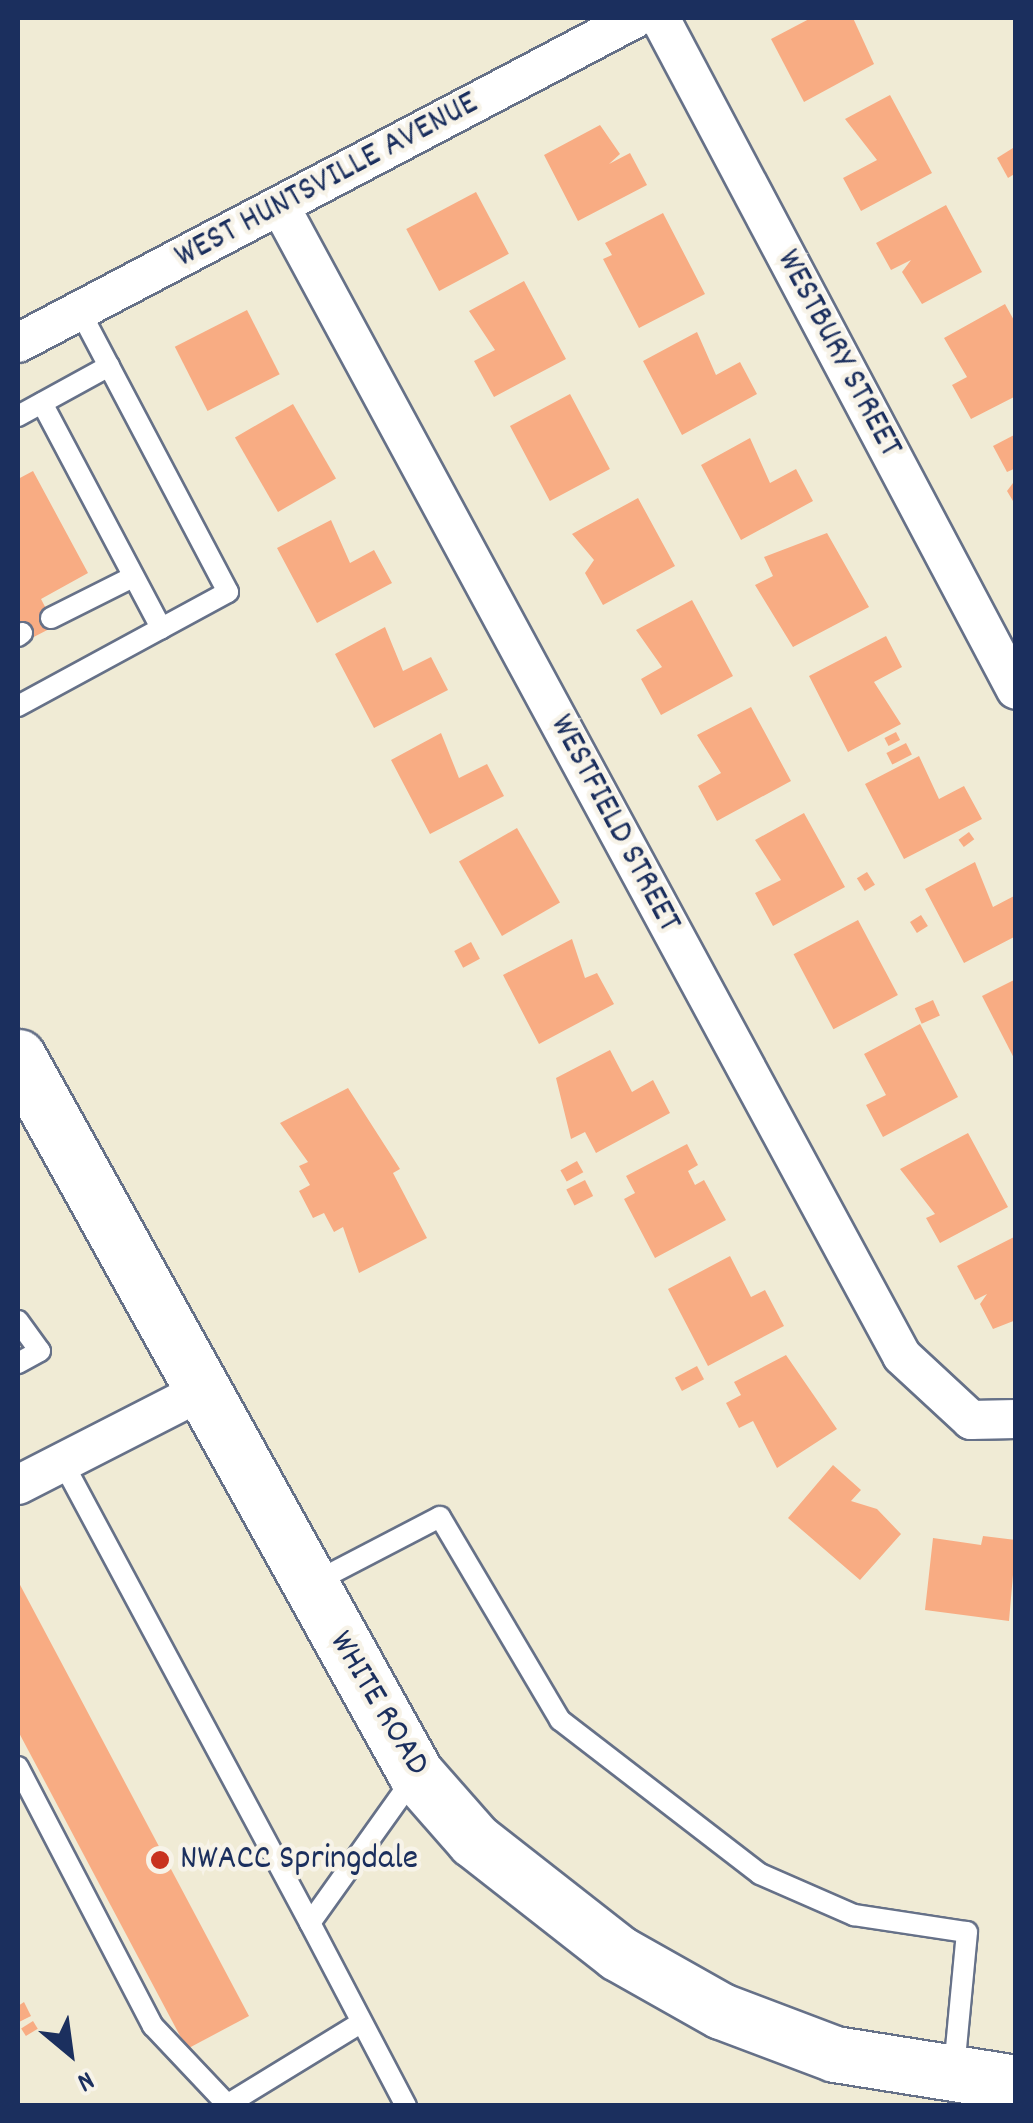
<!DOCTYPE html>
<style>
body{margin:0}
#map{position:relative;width:1033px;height:2123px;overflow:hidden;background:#f0ebd5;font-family:Dekko,sans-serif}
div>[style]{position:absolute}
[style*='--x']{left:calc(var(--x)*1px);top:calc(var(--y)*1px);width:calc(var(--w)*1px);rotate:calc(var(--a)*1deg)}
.building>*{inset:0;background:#f8ac83;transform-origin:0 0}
.roads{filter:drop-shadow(2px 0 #667188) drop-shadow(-2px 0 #667188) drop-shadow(0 2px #667188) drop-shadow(0 -2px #667188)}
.lane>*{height:20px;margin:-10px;padding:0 10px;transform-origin:10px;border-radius:10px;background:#fff}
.street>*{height:38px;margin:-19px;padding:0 19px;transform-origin:19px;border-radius:19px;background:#fff}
.secondary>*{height:55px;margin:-27.5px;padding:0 27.5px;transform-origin:27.5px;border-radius:27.5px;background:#fff}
.dots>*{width:28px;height:28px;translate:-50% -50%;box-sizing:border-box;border:5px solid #f7f3e8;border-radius:50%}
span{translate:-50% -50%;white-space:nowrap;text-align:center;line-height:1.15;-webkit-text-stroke:9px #f7f3e8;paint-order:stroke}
.street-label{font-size:35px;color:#1b2f5e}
.poi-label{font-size:35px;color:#1b2f5e}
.left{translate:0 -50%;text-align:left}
.frame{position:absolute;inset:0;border:20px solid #1b2f5e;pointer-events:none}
.north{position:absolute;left:20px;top:2003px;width:100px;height:100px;-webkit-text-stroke:8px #f7f3e8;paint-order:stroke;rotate:151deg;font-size:28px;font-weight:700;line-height:40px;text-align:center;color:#1b2f5e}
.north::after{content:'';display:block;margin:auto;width:35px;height:45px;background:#1b2f5e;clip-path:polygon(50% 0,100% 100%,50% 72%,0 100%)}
</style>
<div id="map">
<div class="building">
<i style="clip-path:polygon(811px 18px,853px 18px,874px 64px,804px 102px,771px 39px)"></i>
<i style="clip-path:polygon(890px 95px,932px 173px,861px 211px,843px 178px,877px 160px,845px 119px)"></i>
<i style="clip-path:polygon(600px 125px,620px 154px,609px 164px,630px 153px,647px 185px,578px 221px,544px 155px)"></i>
<i style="clip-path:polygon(1013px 148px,1016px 173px,1008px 178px,997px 158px)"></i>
<i style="left:476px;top:192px;width:70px;height:79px;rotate:62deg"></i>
<i style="clip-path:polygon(946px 205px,982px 272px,922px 304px,902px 272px,911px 260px,891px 270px,876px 243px)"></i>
<i style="clip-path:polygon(663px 213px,705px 294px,639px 328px,603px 259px,612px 255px,605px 243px)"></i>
<i style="clip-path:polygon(524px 281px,566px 359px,494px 397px,474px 361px,495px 350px,469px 311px)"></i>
<i style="clip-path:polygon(1005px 304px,1016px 324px,1016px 396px,971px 419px,952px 385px,967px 377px,944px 338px)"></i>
<i style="left:247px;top:310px;width:72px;height:81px;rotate:63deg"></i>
<i style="clip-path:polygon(697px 332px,716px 375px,740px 362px,757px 394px,682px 435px,643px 361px)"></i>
<i style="left:570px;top:394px;width:85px;height:68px;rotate:62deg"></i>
<i style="left:293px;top:404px;width:86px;height:67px;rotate:60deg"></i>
<i style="clip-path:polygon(1016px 434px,1016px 468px,1007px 472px,993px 446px)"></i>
<i style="clip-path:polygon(750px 438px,770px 483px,796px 469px,813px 501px,741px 540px,701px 465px)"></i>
<i style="clip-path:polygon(33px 471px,88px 573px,41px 599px,55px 626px,26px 641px,18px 625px,18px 479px)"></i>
<i style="clip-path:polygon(1016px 479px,1016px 506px,1007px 491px)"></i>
<i style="clip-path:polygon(638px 498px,675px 566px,603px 605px,585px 573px,594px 560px,572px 534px)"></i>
<i style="clip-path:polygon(331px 520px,350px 563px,374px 550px,392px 583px,317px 623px,277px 548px)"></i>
<i style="clip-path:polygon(827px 533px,869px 607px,793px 647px,755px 585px,773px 576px,764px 557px)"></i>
<i style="clip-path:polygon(692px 600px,733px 676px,661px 715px,641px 679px,662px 667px,636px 630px)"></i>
<i style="clip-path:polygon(385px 627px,403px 671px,431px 657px,448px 690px,374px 728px,335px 654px)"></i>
<i style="clip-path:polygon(886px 636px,902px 667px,874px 682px,901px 724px,848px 752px,809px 676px)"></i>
<i style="clip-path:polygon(751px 707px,791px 781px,717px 821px,698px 786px,721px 773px,697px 735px)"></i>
<i style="left:896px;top:732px;width:9px;height:13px;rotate:63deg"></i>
<i style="clip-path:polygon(441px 733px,459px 778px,487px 764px,504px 796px,430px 834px,391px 760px)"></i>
<i style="left:906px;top:743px;width:13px;height:22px;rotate:63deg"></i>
<i style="clip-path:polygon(919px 756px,939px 799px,964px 786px,982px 819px,904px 859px,865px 784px)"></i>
<i style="clip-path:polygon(804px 813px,845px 887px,773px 926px,755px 893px,781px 880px,755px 840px)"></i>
<i style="left:517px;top:828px;width:86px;height:67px;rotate:60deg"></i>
<i style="left:969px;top:832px;width:9px;height:13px;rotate:54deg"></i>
<i style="clip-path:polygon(975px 862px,993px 907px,1016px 895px,1016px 936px,964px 963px,925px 889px)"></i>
<i style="left:867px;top:872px;width:15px;height:12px;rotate:58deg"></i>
<i style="left:921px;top:915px;width:13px;height:13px;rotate:58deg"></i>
<i style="left:858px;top:920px;width:85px;height:73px;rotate:62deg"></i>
<i style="clip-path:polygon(572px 939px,585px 978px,597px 973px,614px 1004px,539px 1044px,503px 975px)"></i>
<i style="left:471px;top:942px;width:19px;height:19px;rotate:62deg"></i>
<i style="clip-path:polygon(1016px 979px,1016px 1062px,982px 996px)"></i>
<i style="left:933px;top:1000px;width:17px;height:20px;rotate:66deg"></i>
<i style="clip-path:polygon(920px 1024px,958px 1097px,883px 1137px,866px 1105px,886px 1095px,864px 1054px)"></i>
<i style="clip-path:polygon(610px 1050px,632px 1092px,653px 1080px,670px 1113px,596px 1153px,585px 1132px,571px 1139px,556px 1078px)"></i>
<i style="clip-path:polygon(348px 1088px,400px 1169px,393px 1173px,427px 1238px,359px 1273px,343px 1227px,334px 1232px,324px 1213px,313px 1218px,299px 1191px,310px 1185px,299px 1166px,308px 1162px,280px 1123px)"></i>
<i style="clip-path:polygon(968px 1133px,1008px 1207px,940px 1243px,926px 1218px,935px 1214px,900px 1169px)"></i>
<i style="clip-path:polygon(687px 1144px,698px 1165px,688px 1171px,695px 1185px,704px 1180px,726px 1220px,655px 1258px,624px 1199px,635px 1193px,626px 1176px)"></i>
<i style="left:577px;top:1161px;width:13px;height:19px;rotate:61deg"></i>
<i style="left:585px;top:1180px;width:18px;height:21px;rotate:63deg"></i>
<i style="clip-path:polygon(1016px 1236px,1016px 1320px,993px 1329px,980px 1304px,987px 1294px,975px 1300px,957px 1266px)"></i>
<i style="clip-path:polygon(730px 1256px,751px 1297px,765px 1290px,784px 1326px,708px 1366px,668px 1289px)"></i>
<i style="clip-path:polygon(786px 1355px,837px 1429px,777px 1468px,753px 1421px,739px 1428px,726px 1403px,741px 1395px,734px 1382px)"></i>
<i style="left:697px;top:1366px;width:15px;height:25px;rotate:62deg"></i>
<i style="clip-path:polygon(833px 1465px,861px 1490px,851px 1501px,877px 1509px,901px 1534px,860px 1580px,788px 1518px)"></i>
<i style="clip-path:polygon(983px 1536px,1016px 1540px,1009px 1621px,925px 1610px,933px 1538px,981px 1545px)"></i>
<i style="clip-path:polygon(18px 1581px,249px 2016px,187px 2049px,18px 1731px)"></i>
<i style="clip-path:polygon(24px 2002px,31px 2016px,19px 2022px,18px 2006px)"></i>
<i style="left:33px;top:2021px;width:9px;height:14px;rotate:58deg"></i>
</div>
<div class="roads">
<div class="lane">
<i style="--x:42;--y:403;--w:255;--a:62.1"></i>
<i style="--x:18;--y:416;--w:104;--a:-28.8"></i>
<i style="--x:51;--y:618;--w:92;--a:-26.6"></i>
<i style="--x:18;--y:636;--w:5;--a:-37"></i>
<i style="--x:18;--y:706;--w:239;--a:-28.5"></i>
<i style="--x:228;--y:592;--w:318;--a:-117.8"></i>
<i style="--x:18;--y:1321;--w:37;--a:54"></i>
<i style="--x:40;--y:1351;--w:25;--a:151"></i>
<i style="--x:62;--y:1461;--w:524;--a:61.77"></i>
<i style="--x:310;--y:1923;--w:181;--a:-54.5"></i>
<i style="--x:313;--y:1583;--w:143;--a:-27.5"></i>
<i style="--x:440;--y:1517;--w:236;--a:59.4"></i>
<i style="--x:560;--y:1720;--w:252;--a:37.6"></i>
<i style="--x:760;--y:1874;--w:103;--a:23.6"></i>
<i style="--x:854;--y:1915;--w:114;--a:8.6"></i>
<i style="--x:967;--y:1932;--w:138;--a:95.4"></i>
<i style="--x:18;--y:1767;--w:292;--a:62.5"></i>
<i style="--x:153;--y:2026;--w:102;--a:46.6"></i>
<i style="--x:310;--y:1923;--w:207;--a:62.3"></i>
<i style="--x:225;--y:2106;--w:157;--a:-31.5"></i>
</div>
<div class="street">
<i style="--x:660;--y:18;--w:760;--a:62.09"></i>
<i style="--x:281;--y:208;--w:1305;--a:61.59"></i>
<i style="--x:902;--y:1356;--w:94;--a:42.8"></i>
<i style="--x:971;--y:1420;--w:45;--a:-1.3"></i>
<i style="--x:18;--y:343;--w:698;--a:-27.74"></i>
<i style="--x:18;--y:1485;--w:202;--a:-27.1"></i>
</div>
<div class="secondary">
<i style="--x:18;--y:1057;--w:820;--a:60.97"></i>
<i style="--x:416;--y:1774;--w:88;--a:48.7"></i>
<i style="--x:474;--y:1840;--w:183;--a:38.1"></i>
<i style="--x:618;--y:1953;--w:118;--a:29.4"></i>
<i style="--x:721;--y:2011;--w:122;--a:20.7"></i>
<i style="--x:835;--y:2054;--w:183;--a:9.1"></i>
</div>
</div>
<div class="dots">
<i style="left:160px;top:1860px;background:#c8321e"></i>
</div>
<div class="street-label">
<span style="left:327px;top:181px;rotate:-28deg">WEST HUNTSVILLE AVENUE</span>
<span style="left:838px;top:354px;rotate:62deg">WESTBURY STREET</span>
<span style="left:614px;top:824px;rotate:62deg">WESTFIELD STREET</span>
<span style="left:378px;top:1704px;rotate:59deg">WHITE ROAD</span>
</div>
<div class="poi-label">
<span class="left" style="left:180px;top:1860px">NWACC Springdale</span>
</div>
<div class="frame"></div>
<div class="north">N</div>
</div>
